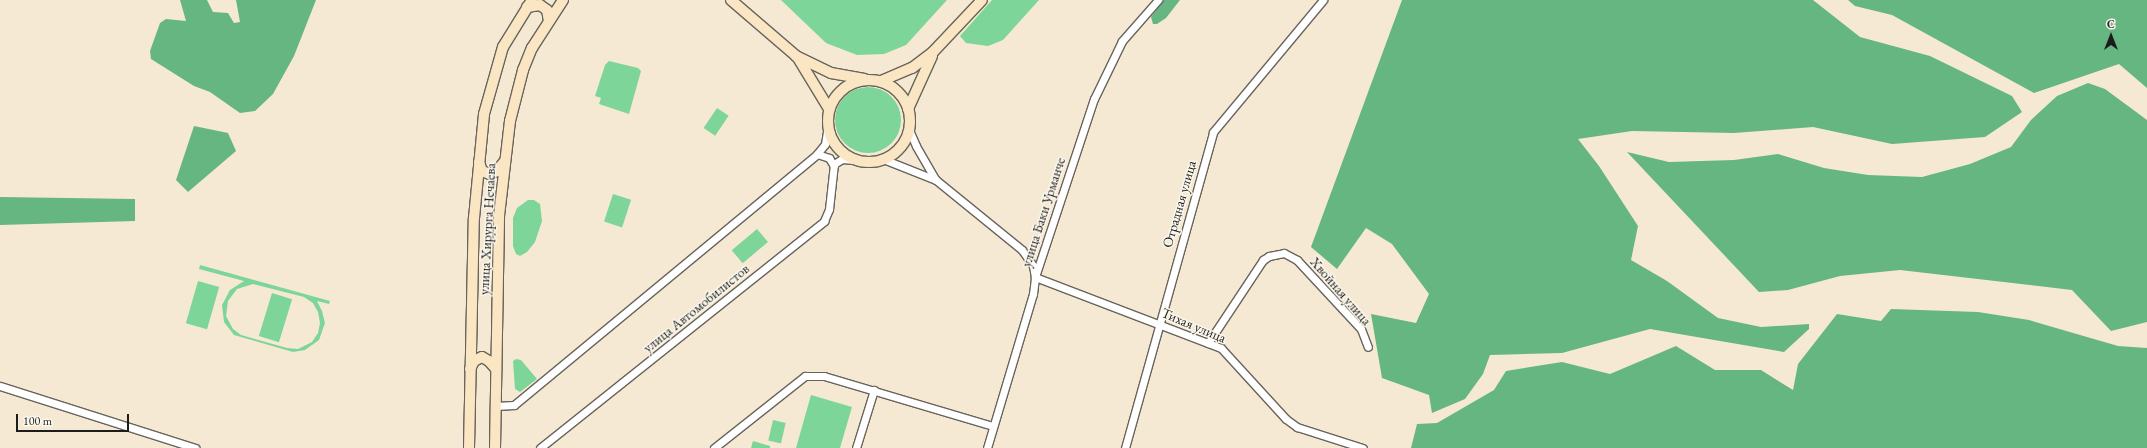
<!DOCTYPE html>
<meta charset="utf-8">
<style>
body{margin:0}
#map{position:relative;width:2147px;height:448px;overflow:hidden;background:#f5e9d3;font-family:"EB Garamond",serif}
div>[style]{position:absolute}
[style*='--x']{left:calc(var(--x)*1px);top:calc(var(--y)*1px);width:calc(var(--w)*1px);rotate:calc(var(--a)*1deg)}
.green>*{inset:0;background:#7ed599;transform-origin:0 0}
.round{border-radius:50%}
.forest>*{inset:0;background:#66b681}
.roads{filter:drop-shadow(1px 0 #68645c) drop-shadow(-1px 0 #68645c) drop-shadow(0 1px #68645c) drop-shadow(0 -1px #68645c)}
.minor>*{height:7px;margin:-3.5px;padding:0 3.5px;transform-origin:3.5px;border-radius:3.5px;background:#fff}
.secondary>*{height:10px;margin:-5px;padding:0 5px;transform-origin:5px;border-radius:5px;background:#fbe6c3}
.secondary>.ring{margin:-5px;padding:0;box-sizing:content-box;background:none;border:10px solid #fbe6c3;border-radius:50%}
span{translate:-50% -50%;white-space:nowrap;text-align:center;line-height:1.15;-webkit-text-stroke:3px #fbf7ec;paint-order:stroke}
.street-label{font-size:14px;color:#1c1c1c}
.north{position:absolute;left:2091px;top:16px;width:40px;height:40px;-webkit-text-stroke:3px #fbf7ec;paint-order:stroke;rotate:0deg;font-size:11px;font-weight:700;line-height:16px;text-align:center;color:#1c1c1c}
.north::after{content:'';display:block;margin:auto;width:14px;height:18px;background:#1c1c1c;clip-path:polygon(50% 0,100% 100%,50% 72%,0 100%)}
.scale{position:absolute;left:16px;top:414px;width:113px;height:18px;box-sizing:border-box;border:2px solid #1c1c1c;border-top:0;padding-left:5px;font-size:12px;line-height:14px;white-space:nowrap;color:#1c1c1c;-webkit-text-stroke:3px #fbf7ec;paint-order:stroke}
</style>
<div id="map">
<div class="green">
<i style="clip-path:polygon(781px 0,947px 0,906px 45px,884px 54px,857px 55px,826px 43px)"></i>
<i style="clip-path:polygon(992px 0,1039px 0,1003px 40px,988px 46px,966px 43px,960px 36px)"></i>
<i style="clip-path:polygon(609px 61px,638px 68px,641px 71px,629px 114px,599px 104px,601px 98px,595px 96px,605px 65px)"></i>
<i class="round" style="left:835px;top:87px;width:66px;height:66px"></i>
<i style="left:717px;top:108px;width:14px;height:24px;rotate:34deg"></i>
<i style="left:613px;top:194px;width:19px;height:29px;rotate:18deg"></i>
<i style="clip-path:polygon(528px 200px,534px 200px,540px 204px,542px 221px,535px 242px,527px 252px,520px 256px,516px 254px,513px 246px,513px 218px,517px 208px)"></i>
<i style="left:757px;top:229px;width:17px;height:33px;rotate:50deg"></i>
<i style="clip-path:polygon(evenodd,200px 265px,330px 301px,329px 304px,317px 301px,322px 311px,325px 323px,319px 340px,305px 350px,293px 352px,234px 335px,224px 322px,222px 305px,230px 290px,244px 281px,199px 269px,200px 265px,253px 284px,304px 297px,313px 303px,318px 312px,320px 323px,318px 333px,312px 342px,298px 349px,287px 348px,241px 335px,233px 329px,226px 316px,228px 301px,237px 289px,253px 284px)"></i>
<i style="left:198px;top:281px;width:22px;height:44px;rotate:16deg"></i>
<i style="left:272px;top:293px;width:21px;height:45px;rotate:17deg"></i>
<i style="clip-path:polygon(516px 359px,521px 360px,537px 379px,520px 392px,515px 389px,513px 361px)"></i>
<i style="clip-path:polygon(811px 395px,852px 407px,840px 448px,796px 448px)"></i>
<i style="left:773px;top:420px;width:13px;height:21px;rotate:13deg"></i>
<i style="clip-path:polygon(753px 441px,770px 446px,770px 448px,751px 448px)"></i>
</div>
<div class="forest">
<i style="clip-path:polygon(180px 0,207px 0,213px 12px,228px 13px,234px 23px,240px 22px,236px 0,316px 0,294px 56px,273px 94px,255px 111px,240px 113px,210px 92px,194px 86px,151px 59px,150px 51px,160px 23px,166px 19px,186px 21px)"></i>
<i style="clip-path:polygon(1164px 0,1180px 0,1166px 18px,1157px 24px,1153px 24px,1151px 17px)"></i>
<i style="clip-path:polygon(1402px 0,1813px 0,1860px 37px,1930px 56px,2012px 96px,2022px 112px,1985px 137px,1892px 144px,1813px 127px,1734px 133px,1632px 131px,1578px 139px,1599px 166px,1638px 226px,1631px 260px,1667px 281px,1718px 318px,1761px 327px,1809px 324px,1809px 329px,1784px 352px,1650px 329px,1562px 353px,1490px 355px,1483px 374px,1465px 399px,1432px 413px,1429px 395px,1382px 378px,1371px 314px,1416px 323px,1429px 294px,1392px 244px,1366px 228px,1337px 269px,1311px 247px)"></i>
<i style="clip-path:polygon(1848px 0,2147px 0,2147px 88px,2119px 64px,2034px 93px,1892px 15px,1855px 6px)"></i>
<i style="clip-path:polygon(2088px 83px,2105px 89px,2147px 120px,2147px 322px,2111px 331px,2072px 290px,1900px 270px,1840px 276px,1788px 290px,1759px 292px,1627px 152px,1669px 162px,1734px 160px,1778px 154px,1824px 168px,1868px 175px,1922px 177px,1970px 164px,2011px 147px,2031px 120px,2057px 96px)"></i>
<i style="clip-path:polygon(194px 126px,228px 133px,236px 151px,188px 192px,176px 180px)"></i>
<i style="clip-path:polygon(0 197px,135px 199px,135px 221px,0 225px)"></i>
<i style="clip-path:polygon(1891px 309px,1978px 312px,2029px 320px,2118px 346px,2147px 348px,2147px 448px,1411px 448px,1417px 424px,1437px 423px,1494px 390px,1506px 371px,1562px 362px,1610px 374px,1676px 346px,1715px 370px,1761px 370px,1793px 390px,1798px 364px,1837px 314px,1881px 321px)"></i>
</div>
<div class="roads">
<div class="minor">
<i style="--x:909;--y:130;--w:17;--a:66"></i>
<i style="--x:916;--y:146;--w:39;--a:60"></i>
<i style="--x:817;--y:154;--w:13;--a:18"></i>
<i style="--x:829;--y:158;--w:9;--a:58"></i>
<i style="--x:883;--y:159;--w:57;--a:21.6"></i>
<i style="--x:936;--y:180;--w:111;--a:39.1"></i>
<i style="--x:1022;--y:250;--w:19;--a:55"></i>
<i style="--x:1033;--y:266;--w:11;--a:80"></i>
<i style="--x:1035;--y:277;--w:199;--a:20.9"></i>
<i style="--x:1221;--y:348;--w:96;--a:47.5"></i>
<i style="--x:1286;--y:419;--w:14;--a:36"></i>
<i style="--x:1297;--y:427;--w:69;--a:17.7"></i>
<i style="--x:1208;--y:343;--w:100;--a:-56.5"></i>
<i style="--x:1263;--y:260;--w:7;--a:-34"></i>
<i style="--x:1269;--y:256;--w:15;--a:-11"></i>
<i style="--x:1284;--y:253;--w:15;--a:28"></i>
<i style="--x:1297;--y:260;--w:94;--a:47.2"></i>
<i style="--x:1361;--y:329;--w:19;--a:69"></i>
<i style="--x:0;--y:386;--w:205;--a:17.6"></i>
<i style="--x:495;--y:406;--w:19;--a:-3"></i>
<i style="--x:514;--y:405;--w:393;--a:-39.6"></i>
<i style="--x:817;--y:154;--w:13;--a:-51"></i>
<i style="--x:825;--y:144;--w:18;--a:-81"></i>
<i style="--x:540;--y:448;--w:364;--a:-38.6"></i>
<i style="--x:824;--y:221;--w:13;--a:-67"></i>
<i style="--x:829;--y:209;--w:45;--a:-83.7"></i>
<i style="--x:834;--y:164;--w:9;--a:-32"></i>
<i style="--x:842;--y:159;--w:21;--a:5"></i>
<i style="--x:714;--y:448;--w:116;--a:-38.4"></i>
<i style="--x:805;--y:376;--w:19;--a:0"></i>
<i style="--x:824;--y:376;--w:176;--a:16.5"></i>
<i style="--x:856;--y:448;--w:61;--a:-72.8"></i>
<i style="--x:987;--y:448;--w:161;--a:-73.4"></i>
<i style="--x:1033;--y:294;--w:17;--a:-83"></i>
<i style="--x:1035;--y:277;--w:188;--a:-71.7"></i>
<i style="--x:1094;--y:99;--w:64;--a:-64.2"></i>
<i style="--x:1122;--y:41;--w:55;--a:-48.7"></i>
<i style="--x:1125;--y:448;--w:328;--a:-74.4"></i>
<i style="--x:1213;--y:132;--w:172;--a:-50.2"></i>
</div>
<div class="secondary">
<i style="--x:731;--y:0;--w:86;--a:40.7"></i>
<i style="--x:796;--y:56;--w:39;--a:26"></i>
<i style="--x:831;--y:73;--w:34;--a:10"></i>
<i style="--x:527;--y:7;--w:13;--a:-9"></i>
<i style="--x:540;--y:5;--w:9;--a:36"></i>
<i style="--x:547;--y:10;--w:11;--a:80"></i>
<i style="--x:798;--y:58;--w:60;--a:58.7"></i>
<i class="ring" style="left:828px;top:80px;width:72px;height:72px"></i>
<i style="--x:881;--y:81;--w:34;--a:-23"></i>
<i style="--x:912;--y:68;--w:26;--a:-37"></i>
<i style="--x:933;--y:52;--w:71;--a:-46.7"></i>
<i style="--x:908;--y:109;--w:58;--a:-65.6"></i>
<i style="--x:479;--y:162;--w:9;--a:72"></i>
<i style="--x:482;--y:171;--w:9;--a:21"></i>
<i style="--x:490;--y:174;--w:8;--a:-23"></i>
<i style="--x:497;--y:171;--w:11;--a:-52"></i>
<i style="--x:470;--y:369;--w:9;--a:-63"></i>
<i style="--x:474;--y:361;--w:9;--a:-27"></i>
<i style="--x:482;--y:357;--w:8;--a:30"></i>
<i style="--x:489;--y:361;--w:11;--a:49"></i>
<i style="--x:469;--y:448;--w:230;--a:-88.8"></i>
<i style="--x:474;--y:218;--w:104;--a:-84.5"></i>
<i style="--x:484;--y:114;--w:70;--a:-74.2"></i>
<i style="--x:503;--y:47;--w:55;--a:-58.3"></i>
<i style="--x:495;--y:448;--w:232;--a:-89"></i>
<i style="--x:499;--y:216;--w:96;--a:-83.4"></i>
<i style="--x:510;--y:121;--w:53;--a:-75.7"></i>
<i style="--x:523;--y:70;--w:24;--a:-68"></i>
<i style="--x:532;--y:48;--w:57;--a:-57.1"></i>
</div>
</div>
<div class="street-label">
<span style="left:1179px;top:204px;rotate:-74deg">Отрадная улица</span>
<span style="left:1043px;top:212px;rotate:-72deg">улица Баки Урманче</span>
<span style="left:487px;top:229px;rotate:-87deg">улица Хирурга Нечаева</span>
<span style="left:1341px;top:291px;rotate:49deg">Хвойная улица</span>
<span style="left:696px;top:308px;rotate:-39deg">улица Автомобилистов</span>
<span style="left:1194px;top:325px;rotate:23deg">Тихая улица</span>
</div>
<div class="north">С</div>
<div class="scale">100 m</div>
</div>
